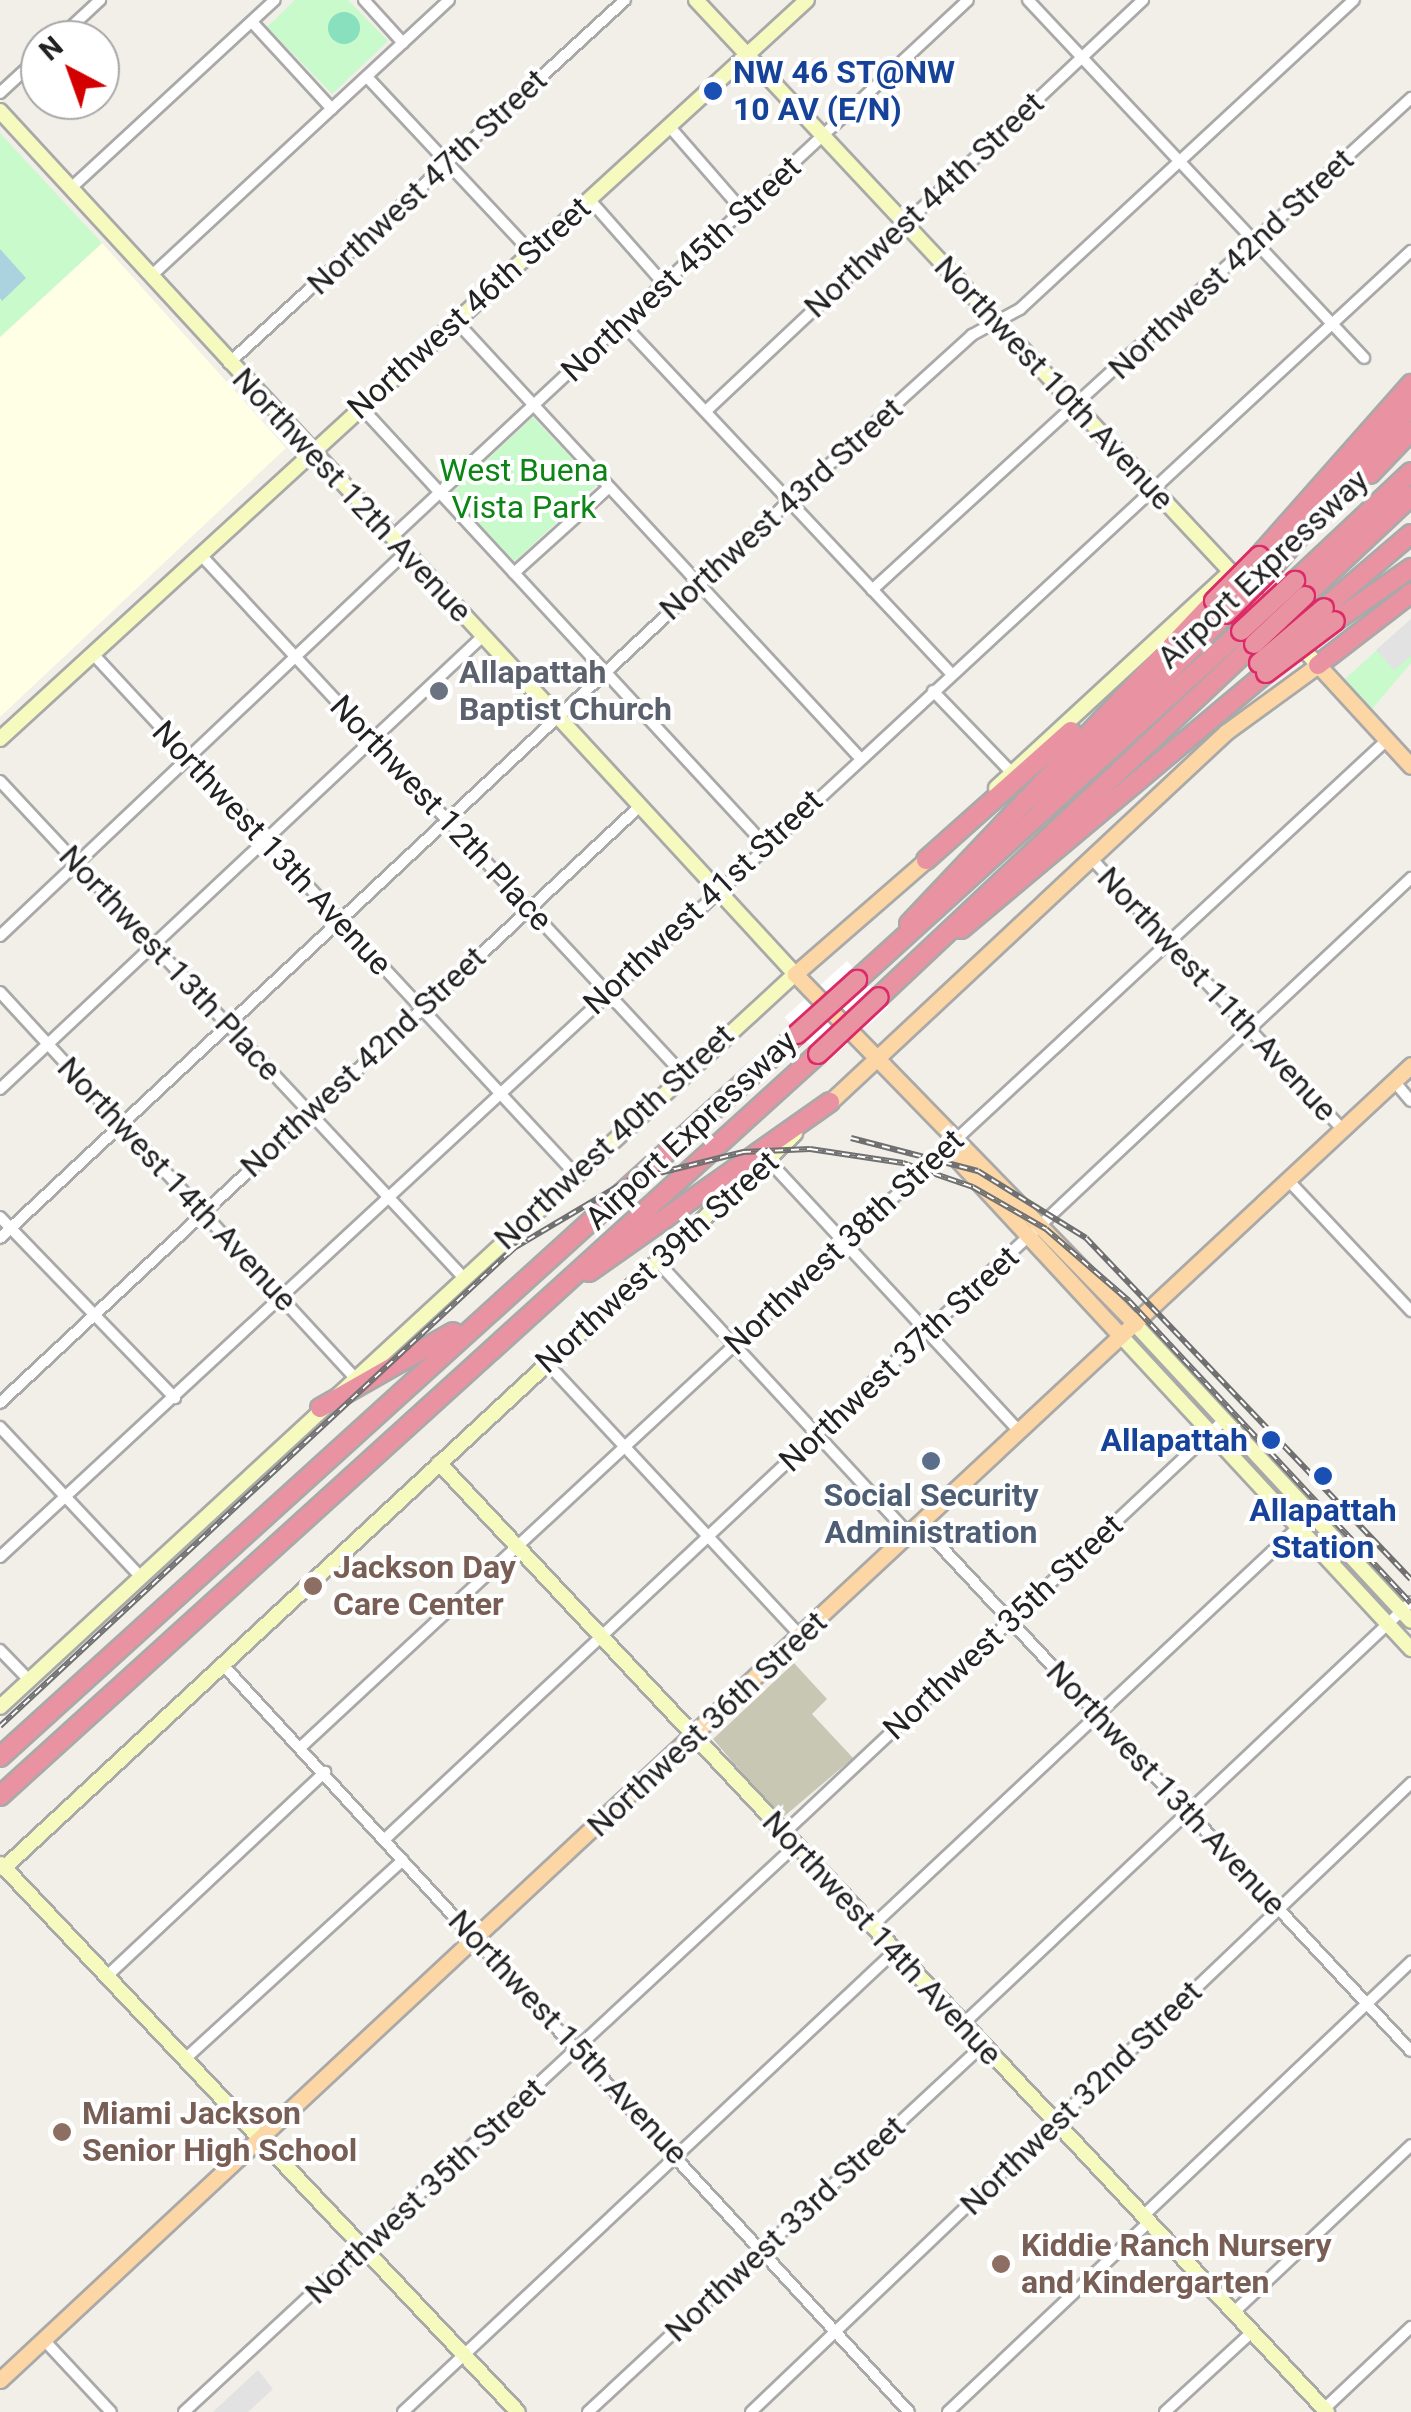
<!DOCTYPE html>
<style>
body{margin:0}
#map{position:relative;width:1411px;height:2412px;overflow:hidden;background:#f2efe9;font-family:Roboto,sans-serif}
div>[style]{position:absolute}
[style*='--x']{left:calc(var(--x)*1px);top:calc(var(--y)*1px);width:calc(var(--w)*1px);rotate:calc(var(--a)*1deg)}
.education>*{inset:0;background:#ffffe5}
.construction>*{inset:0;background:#c7c7b4}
.park>*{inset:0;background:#c8facc;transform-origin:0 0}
.pitch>*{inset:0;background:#88e0be}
.round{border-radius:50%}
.parking>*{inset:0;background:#e2e2e2}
.water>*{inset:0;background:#aad3df}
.pier>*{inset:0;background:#fff;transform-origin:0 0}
.roads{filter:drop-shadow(2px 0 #a9a9a9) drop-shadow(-2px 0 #a9a9a9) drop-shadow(0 2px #a9a9a9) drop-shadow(0 -2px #a9a9a9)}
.street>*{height:10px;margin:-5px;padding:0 5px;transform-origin:5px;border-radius:5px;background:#fff}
.secondary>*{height:14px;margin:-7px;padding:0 7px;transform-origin:7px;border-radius:7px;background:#f7fabf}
.primary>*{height:15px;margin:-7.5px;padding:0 7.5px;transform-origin:7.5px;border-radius:7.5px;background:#fcd6a4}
.highway>*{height:18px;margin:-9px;padding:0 9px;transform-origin:9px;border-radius:9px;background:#e892a2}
.rail>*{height:6px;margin-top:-3px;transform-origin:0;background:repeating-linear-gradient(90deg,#fff 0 8px,#707070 0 16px);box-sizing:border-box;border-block:2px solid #707070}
.bridges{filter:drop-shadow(2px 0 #dc2a67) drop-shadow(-2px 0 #dc2a67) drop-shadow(0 2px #dc2a67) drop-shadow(0 -2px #dc2a67)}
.highway-bridge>*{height:18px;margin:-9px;padding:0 9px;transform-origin:9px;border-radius:9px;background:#e892a2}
.dots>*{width:28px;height:28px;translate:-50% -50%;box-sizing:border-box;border:5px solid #fff;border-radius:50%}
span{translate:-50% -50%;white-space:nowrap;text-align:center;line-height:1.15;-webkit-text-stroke:8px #fff;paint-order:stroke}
.transit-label{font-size:32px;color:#164399;font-weight:700}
.left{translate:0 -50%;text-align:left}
.right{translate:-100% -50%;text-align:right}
.street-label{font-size:32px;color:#222}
.park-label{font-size:32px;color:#0c8416}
.worship-label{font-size:32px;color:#5b616d;font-weight:700}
.service-label{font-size:32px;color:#4e5e75;font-weight:700}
.education-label{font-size:32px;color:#785e54;font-weight:700}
.north{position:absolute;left:20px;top:20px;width:100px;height:100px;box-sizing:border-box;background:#fff;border:2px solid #a7a7a7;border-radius:50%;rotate:319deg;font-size:28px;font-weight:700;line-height:40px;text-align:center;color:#222}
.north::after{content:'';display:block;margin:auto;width:35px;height:45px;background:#d40000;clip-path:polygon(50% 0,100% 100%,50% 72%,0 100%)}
</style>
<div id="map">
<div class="education">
<i style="clip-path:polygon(102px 243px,286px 448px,0 717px,0 337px)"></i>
</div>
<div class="construction">
<i style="clip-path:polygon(794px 1663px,827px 1699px,812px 1714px,853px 1758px,781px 1819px,713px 1739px)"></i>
</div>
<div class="park">
<i style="clip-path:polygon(295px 0,348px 0,388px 41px,332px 94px,267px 27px)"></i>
<i style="clip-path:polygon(0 133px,102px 243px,0 337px)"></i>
<i style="left:533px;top:417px;width:93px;height:112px;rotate:47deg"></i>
<i style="clip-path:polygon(1411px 619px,1411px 663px,1371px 710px,1345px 679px)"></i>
</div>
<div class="pitch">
<i class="round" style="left:328px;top:12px;width:32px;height:32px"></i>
</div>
<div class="parking">
<i style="clip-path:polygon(1411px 619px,1411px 656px,1394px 670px,1376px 650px)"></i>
<i style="clip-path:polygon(258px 2370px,273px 2389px,248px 2412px,213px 2412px)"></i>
</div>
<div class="water">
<i style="clip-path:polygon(0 249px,26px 278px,2px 301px,0 298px)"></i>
</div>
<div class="pier">
<i style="left:847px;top:961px;width:62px;height:84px;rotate:48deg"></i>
</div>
<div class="roads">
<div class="street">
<i style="--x:364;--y:0;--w:58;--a:47.8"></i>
<i style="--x:1028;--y:0;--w:491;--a:46.8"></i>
<i style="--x:252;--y:22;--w:118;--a:47.4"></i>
<i style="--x:57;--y:40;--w:59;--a:-42.9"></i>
<i style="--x:367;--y:77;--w:240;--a:46.9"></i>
<i style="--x:0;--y:93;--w:54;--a:-42.8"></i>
<i style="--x:669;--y:126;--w:113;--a:49"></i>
<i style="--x:71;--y:188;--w:277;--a:-42.7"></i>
<i style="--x:589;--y:199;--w:113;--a:48.6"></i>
<i style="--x:151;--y:276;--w:406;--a:-42.8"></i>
<i style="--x:456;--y:321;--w:595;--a:47.25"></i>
<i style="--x:622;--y:323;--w:482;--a:46.8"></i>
<i style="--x:229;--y:363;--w:537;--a:-42.51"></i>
<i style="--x:361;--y:407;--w:596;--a:47.31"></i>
<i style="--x:706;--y:411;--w:600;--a:-43.24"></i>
<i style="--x:392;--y:537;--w:787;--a:-42.99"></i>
<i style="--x:200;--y:554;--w:708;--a:47.12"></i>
<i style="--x:514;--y:573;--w:127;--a:-42.1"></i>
<i style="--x:872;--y:590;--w:730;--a:-42.39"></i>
<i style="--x:93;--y:654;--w:709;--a:47.17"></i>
<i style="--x:933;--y:691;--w:112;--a:46.1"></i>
<i style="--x:0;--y:781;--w:679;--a:46.97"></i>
<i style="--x:1092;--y:859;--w:368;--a:47.2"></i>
<i style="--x:0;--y:936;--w:559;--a:-43.4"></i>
<i style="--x:0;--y:992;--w:523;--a:47.4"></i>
<i style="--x:1394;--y:1081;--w:26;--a:50"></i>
<i style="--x:0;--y:1089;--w:662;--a:-43.16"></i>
<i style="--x:768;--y:1160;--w:369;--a:47.2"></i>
<i style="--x:1288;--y:1180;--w:180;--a:46.8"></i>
<i style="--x:0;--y:1217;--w:252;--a:46"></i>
<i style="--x:0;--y:1238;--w:1080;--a:-43.05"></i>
<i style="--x:789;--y:501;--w:247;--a:-42.2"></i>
<i style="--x:972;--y:335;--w:55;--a:-28.4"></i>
<i style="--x:1020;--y:309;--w:455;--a:-42.8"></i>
<i style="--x:656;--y:1260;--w:373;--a:47.3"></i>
<i style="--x:546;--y:1362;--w:374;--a:47.1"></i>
<i style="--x:0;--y:1403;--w:875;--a:-43.01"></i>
<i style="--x:0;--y:1427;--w:203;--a:46.8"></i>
<i style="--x:920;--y:1524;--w:720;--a:47.03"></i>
<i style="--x:0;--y:1557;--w:1923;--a:-42.79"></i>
<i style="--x:0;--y:1650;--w:42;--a:46"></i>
<i style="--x:223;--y:1665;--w:1014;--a:47.44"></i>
<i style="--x:302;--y:1746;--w:1480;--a:-42.84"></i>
<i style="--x:784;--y:1833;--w:602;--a:-43.18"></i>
<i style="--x:385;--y:1839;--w:1406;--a:-43.13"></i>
<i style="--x:872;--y:1926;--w:600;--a:-43.11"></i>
<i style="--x:107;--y:1976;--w:299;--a:-43.1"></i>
<i style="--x:963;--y:2024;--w:615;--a:-43.29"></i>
<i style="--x:185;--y:2059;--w:295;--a:-42.4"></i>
<i style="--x:1142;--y:2217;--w:371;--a:-43.5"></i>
<i style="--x:1234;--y:2312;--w:243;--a:-43.3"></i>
<i style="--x:44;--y:2340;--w:98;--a:47.1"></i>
<i style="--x:1324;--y:2409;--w:120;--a:-43.3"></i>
<i style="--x:184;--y:2412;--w:833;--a:-42.81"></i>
<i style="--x:403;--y:2412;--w:673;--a:-43.13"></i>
<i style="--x:588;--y:2412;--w:538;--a:-42.89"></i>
<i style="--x:751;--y:2412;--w:912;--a:-43.62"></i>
<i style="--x:948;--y:2412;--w:275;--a:-43.4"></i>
<i style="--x:1165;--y:2412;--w:118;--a:-42.6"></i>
</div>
<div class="secondary">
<i style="--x:696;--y:0;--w:911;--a:46.91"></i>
<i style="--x:0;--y:111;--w:1173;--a:47.35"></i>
<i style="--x:795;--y:974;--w:1081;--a:137.32"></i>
<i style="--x:0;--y:739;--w:1094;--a:-42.48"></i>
<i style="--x:996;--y:788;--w:318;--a:-42.7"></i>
<i style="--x:1135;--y:1324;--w:405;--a:47.1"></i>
<i style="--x:1121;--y:1336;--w:427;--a:47.2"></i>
<i style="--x:439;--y:1463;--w:1300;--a:46.9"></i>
<i style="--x:1;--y:1864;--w:753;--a:46.67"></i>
<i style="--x:4;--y:1868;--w:1079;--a:-42.86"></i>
</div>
<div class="primary">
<i style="--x:926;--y:860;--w:174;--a:139"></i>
<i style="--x:795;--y:974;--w:488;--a:45.8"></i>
<i style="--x:830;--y:1102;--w:542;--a:-43.06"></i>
<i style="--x:1226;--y:732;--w:114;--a:-36.1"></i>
<i style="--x:1318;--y:665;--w:137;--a:47.4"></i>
<i style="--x:952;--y:1141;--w:19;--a:74"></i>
<i style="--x:957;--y:1159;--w:241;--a:47.2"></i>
<i style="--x:0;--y:2380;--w:1929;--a:-42.98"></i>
</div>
<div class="highway">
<i style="--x:1370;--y:474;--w:59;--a:-46.4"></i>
<i style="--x:1259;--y:556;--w:230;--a:-48.5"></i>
<i style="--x:1272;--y:568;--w:213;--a:-49.2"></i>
<i style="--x:1295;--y:581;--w:159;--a:-43.2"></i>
<i style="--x:1305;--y:596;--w:146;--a:-43.3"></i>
<i style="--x:1324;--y:608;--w:114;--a:-40.4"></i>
<i style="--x:1335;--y:621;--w:93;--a:-34.9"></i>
<i style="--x:1318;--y:665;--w:118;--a:-37.7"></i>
<i style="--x:1040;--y:802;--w:264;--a:-45.3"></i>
<i style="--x:926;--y:860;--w:194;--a:-41.7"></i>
<i style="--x:909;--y:924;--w:444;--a:-46.6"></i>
<i style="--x:961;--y:929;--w:398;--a:-40"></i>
<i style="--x:857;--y:980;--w:519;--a:-42.27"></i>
<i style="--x:879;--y:997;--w:515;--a:-43.27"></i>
<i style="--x:589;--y:1272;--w:295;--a:-35.2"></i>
<i style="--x:320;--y:1408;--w:153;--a:-29.7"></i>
<i style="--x:0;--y:1757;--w:1076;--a:-42.21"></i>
<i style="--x:0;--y:1796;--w:1104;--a:-42.21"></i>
</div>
</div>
<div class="rail">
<i style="--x:851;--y:1138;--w:131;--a:14.6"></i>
<i style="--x:978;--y:1171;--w:127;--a:31.8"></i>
<i style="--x:1086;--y:1238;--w:471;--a:46.4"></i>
<i style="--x:0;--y:1726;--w:702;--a:-42.92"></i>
<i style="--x:514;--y:1248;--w:131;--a:-30.7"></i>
<i style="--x:627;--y:1181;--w:120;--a:-14"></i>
<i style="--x:743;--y:1152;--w:67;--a:-2.6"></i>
<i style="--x:810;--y:1149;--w:94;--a:8.6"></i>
<i style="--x:903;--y:1163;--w:74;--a:18.9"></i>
<i style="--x:973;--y:1187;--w:84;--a:29.9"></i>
<i style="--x:1046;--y:1229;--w:110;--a:40.9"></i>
<i style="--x:1129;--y:1301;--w:413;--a:47"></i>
</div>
<div class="bridges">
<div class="highway-bridge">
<i style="--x:1214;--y:601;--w:64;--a:-45"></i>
<i style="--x:1226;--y:614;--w:65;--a:-45"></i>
<i style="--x:1241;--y:631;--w:74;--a:-42.8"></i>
<i style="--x:1254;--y:644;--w:70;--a:-43.3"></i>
<i style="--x:1259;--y:663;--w:85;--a:-40.2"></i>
<i style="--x:1266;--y:673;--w:86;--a:-37"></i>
<i style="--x:797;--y:1034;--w:81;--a:-42"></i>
<i style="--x:818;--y:1054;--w:83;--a:-43.1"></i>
</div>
</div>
<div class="dots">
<i style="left:713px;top:91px;background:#1a4fb4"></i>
<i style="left:439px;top:691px;background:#6b7280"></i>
<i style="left:1271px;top:1440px;background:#1a4fb4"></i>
<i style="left:931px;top:1461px;background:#5c6f8a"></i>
<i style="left:1323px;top:1476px;background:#1a4fb4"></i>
<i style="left:313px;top:1586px;background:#8d6e63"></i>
<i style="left:62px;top:2132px;background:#8d6e63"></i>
<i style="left:1001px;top:2264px;background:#8d6e63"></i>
</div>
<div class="transit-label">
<span class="left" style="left:733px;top:91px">NW 46 ST@NW<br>10 AV (E/N)</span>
<span class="right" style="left:1248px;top:1440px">Allapattah</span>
<span style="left:1323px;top:1529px">Allapattah<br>Station</span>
</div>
<div class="street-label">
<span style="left:427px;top:182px;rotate:-43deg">Northwest 47th Street</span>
<span style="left:924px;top:205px;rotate:-43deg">Northwest 44th Street</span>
<span style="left:1231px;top:264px;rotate:-43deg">Northwest 42nd Street</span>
<span style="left:681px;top:269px;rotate:-43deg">Northwest 45th Street</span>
<span style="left:469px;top:308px;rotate:-42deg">Northwest 46th Street</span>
<span style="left:1054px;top:383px;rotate:47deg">Northwest 10th Avenue</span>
<span style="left:352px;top:495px;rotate:47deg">Northwest 12th Avenue</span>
<span style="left:781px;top:509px;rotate:-42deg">Northwest 43rd Street</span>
<span style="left:1263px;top:569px;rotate:-43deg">Airport Expressway</span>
<span style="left:441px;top:813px;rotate:47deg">Northwest 12th Place</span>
<span style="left:272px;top:848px;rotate:47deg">Northwest 13th Avenue</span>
<span style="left:703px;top:902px;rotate:-43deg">Northwest 41st Street</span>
<span style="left:170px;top:963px;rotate:47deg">Northwest 13th Place</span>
<span style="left:1217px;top:994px;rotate:47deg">Northwest 11th Avenue</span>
<span style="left:363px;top:1062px;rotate:-43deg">Northwest 42nd Street</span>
<span style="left:691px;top:1130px;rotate:-43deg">Airport Expressway</span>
<span style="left:614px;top:1137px;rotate:-43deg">Northwest 40th Street</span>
<span style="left:177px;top:1184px;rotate:47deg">Northwest 14th Avenue</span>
<span style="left:844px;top:1242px;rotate:-43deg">Northwest 38th Street</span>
<span style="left:657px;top:1262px;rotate:-42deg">Northwest 39th Street</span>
<span style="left:899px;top:1359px;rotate:-43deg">Northwest 37th Street</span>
<span style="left:1003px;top:1627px;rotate:-43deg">Northwest 35th Street</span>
<span style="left:707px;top:1724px;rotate:-43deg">Northwest 36th Street</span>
<span style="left:1166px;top:1788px;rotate:47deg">Northwest 13th Avenue</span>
<span style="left:882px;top:1938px;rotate:47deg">Northwest 14th Avenue</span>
<span style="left:568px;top:2037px;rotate:47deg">Northwest 15th Avenue</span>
<span style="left:1081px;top:2098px;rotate:-44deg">Northwest 32nd Street</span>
<span style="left:425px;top:2191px;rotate:-43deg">Northwest 35th Street</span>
<span style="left:785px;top:2229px;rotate:-43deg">Northwest 33rd Street</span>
</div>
<div class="park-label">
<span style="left:524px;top:489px">West Buena<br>Vista Park</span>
</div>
<div class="worship-label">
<span class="left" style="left:459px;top:691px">Allapattah<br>Baptist Church</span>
</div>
<div class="service-label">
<span style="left:931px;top:1514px">Social Security<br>Administration</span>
</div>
<div class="education-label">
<span class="left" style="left:333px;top:1586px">Jackson Day<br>Care Center</span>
<span class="left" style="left:82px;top:2132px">Miami Jackson<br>Senior High School</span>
<span class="left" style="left:1021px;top:2264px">Kiddie Ranch Nursery<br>and Kindergarten</span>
</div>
<div class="north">N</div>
</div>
